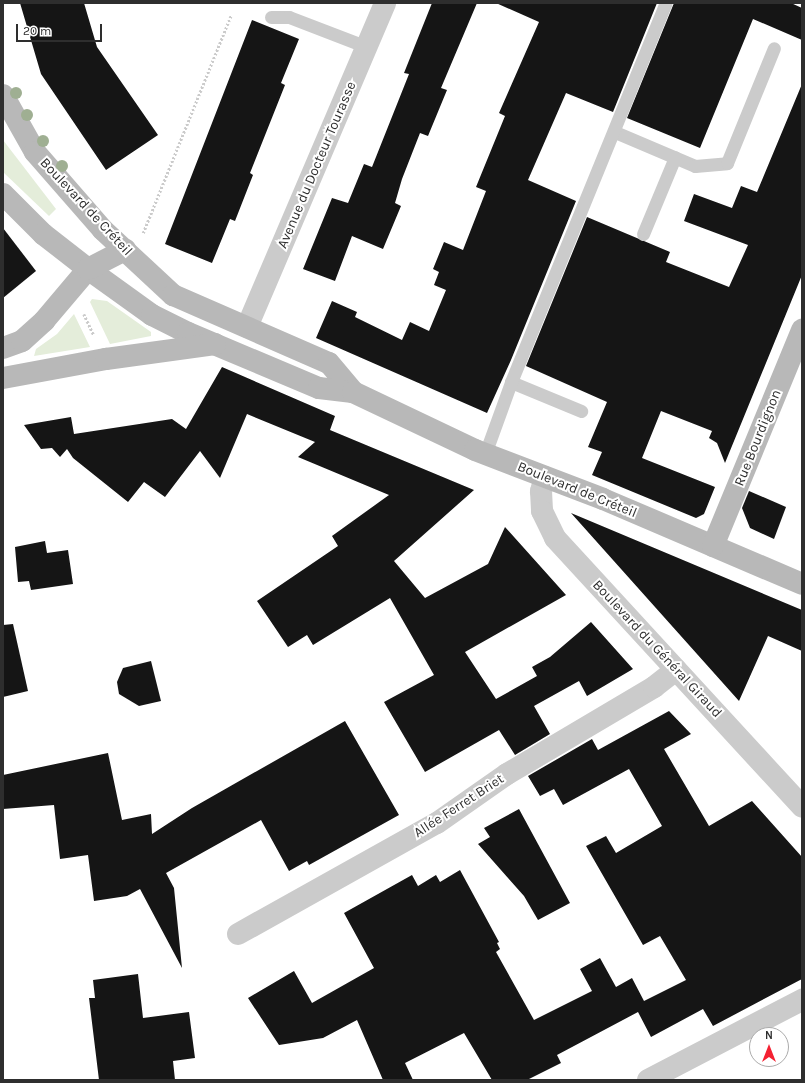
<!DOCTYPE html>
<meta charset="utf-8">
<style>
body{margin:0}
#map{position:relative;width:805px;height:1083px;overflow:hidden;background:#fff;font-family:Karla,sans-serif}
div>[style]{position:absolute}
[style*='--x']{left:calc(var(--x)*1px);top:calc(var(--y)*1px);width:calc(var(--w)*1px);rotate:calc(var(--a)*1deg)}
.green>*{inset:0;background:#e4edda}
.building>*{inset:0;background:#151515}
.path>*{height:2.5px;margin-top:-1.25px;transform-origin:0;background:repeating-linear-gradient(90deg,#cbcbcb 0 2px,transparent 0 4px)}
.lane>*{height:13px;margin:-6.5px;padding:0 6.5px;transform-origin:6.5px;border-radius:6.5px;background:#cbcbcb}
.street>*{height:22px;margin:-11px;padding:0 11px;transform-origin:11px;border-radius:11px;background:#cbcbcb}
.secondary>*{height:22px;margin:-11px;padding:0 11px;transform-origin:11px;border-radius:11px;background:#b8b8b8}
.trees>*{width:12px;height:12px;margin:-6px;border-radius:50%;background:#9faf92}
span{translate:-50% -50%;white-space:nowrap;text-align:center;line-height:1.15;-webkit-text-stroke:4px #fff;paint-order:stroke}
.street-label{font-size:14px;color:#2e2e2e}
.frame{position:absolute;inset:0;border:4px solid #2e2e2e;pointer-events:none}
.north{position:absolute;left:749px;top:1027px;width:40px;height:40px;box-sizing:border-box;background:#fff;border:1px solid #ababab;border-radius:50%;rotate:0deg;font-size:11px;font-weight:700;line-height:16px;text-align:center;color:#2e2e2e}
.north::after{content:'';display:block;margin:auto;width:14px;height:18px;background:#f42132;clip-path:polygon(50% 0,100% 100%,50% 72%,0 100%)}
.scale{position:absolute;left:16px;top:24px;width:86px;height:18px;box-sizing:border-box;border:2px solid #2e2e2e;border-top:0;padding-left:5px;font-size:12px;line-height:14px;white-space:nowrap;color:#2e2e2e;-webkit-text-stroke:3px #fff;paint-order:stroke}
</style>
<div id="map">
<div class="green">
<i style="clip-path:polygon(3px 140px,56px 209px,49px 216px,3px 172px)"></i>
<i style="clip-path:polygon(92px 299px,107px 301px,151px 332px,151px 336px,110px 344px,90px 302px)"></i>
<i style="clip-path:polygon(74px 314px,90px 347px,34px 356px,36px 349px,57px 334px)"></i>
</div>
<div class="building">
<i style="clip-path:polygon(20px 3px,84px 3px,97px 47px,158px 135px,106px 170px,41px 74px)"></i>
<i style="clip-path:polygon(432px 3px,477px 3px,441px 88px,447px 90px,428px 136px,420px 133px,402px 179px,395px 203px,401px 206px,383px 249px,352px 236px,335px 281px,303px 269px,332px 198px,348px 203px,364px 164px,372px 167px,409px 74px,404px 73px)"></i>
<i style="clip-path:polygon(496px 3px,657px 3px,613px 112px,566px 93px,528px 180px,576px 201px,511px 360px,487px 413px,316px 338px,332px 301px,357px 312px,355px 317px,402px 340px,410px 322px,429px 331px,446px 290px,434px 285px,439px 272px,433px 269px,444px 242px,463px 250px,486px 191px,476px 187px,505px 116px,499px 113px,539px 22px)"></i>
<i style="clip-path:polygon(674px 3px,791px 3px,802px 8px,802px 40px,753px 19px,700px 148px,627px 118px)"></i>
<i style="clip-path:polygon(252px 20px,299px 39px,281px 83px,285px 85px,250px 173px,253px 175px,235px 221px,230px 219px,212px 263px,165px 244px)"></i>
<i style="clip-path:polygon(802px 84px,802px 275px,725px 463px,717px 443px,709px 438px,712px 431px,661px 411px,642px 458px,715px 487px,704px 514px,696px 518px,592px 475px,602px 452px,588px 447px,607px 402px,526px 366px,587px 217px,670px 252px,666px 262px,729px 287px,748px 245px,684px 221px,694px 194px,732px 208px,741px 186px,757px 192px)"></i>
<i style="clip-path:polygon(3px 228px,36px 271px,3px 298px)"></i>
<i style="clip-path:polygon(222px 367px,335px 416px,330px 430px,474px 490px,394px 561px,425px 598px,488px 564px,505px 527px,566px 595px,465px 652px,496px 699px,537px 676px,532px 667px,550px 657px,591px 622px,633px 669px,587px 696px,579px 681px,534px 706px,550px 734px,515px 755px,499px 730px,425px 772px,384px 702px,434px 675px,390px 598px,313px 645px,307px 635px,288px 647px,257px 601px,338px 546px,332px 536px,389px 495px,298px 457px,315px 442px,247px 414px,220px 478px,200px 451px,165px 497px,144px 482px,128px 502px,73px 458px,67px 449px,60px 457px,52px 448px,41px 449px,24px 425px,71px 417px,74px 434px,172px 419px,186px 429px)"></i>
<i style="clip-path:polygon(749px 491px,786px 507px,774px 539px,750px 528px,742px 508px)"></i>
<i style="clip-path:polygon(571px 513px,802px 610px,802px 651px,768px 636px,739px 701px)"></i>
<i style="clip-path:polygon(45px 541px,47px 553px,68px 550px,73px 584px,31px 590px,29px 581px,18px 582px,15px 547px)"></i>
<i style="clip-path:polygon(13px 624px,28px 691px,3px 697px,3px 625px)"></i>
<i style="clip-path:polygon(151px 661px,161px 701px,139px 706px,119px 694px,117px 682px,123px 668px)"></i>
<i style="clip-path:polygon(669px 711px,691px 734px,664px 749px,709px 826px,752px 801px,802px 857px,802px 979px,713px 1026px,703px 1009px,651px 1037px,638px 1012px,557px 1055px,561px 1063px,527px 1080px,492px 1080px,464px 1033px,405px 1063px,413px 1080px,383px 1080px,357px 1020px,323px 1038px,279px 1045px,248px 998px,294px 971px,312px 1003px,374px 968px,344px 913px,412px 875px,418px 886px,436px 875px,440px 882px,460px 870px,499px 942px,497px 943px,500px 949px,496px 952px,534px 1020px,592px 991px,580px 969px,600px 958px,616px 987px,632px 978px,644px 1001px,686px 980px,660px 936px,643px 945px,586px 846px,606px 836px,616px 853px,662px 826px,629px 769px,563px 805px,554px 789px,540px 796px,528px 776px,592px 739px,598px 750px)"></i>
<i style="clip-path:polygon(345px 721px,399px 815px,309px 865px,307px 861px,289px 871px,261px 820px,166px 873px,174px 888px,182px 968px,140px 889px,127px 896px,94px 901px,88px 855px,60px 859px,54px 805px,3px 809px,3px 775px,108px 753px,122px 820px,151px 814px,152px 834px,192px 808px)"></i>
<i style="clip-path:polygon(519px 809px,570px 903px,538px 920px,524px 896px,478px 844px,490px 837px,484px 828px)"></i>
<i style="clip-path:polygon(138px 974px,143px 1018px,189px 1012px,195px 1058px,173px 1061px,175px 1080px,99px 1080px,89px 998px,95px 998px,93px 980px)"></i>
</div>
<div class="path">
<i style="--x:143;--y:233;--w:235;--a:-68"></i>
<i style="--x:84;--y:314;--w:23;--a:65"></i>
</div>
<div class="lane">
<i style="--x:271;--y:17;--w:18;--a:0"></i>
<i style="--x:289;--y:17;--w:84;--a:21"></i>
<i style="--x:615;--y:132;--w:87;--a:23"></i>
<i style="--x:695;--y:166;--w:32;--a:-5"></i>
<i style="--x:727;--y:163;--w:124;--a:-67.8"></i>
<i style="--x:643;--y:234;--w:83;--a:-67.4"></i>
<i style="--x:511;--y:382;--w:76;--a:22.5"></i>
<i style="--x:485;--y:454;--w:77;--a:-70.1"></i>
<i style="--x:511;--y:382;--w:409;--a:-67.8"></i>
</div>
<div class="street">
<i style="--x:247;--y:327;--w:352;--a:-66.9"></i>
<i style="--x:545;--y:477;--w:15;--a:106"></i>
<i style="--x:541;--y:491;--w:20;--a:87"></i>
<i style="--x:542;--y:511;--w:30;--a:64"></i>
<i style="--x:555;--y:538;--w:365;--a:47.4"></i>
<i style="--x:238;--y:934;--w:228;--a:-29.2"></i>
<i style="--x:437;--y:823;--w:85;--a:-35"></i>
<i style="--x:507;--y:774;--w:171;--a:-30.6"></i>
<i style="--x:654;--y:687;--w:28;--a:-38"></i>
<i style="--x:648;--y:1080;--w:174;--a:-27.5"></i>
</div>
<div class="secondary">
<i style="--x:3;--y:95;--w:65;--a:60.7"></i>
<i style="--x:35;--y:152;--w:103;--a:48.9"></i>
<i style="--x:103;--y:230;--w:96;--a:42.9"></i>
<i style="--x:173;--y:295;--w:170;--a:23.6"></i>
<i style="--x:329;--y:363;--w:38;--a:50"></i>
<i style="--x:3;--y:194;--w:57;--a:45"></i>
<i style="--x:43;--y:234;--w:57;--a:37.9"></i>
<i style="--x:88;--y:269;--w:79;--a:35.7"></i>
<i style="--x:152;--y:315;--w:40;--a:26.6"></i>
<i style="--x:188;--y:333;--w:142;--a:22.8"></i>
<i style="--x:319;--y:388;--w:34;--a:7"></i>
<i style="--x:353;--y:392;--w:135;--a:25.4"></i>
<i style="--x:475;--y:450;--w:137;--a:20.9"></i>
<i style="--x:603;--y:499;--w:216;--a:23.1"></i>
<i style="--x:3;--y:348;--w:20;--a:-20"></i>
<i style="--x:22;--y:341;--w:30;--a:-42"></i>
<i style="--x:44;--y:321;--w:68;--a:-49.8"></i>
<i style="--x:88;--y:269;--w:42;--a:-27.2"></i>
<i style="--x:3;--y:378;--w:105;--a:-10.5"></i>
<i style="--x:106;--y:359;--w:110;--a:-7.8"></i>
<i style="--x:713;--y:546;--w:234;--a:-67.6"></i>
</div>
<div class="trees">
<i style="left:16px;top:93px"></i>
<i style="left:27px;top:115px"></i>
<i style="left:43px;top:141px"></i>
<i style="left:62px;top:166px"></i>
</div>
<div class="street-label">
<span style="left:317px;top:165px;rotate:-67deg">Avenue du Docteur Tourasse</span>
<span style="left:86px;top:207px;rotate:47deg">Boulevard de Créteil</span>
<span style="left:758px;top:438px;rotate:-68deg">Rue Bourdignon</span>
<span style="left:577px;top:490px;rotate:22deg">Boulevard de Créteil</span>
<span style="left:657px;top:649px;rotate:47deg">Boulevard du Général Giraud</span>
<span style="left:459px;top:806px;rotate:-33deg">Allée Ferret Briet</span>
</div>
<div class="frame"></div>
<div class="north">N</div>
<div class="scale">20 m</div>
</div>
